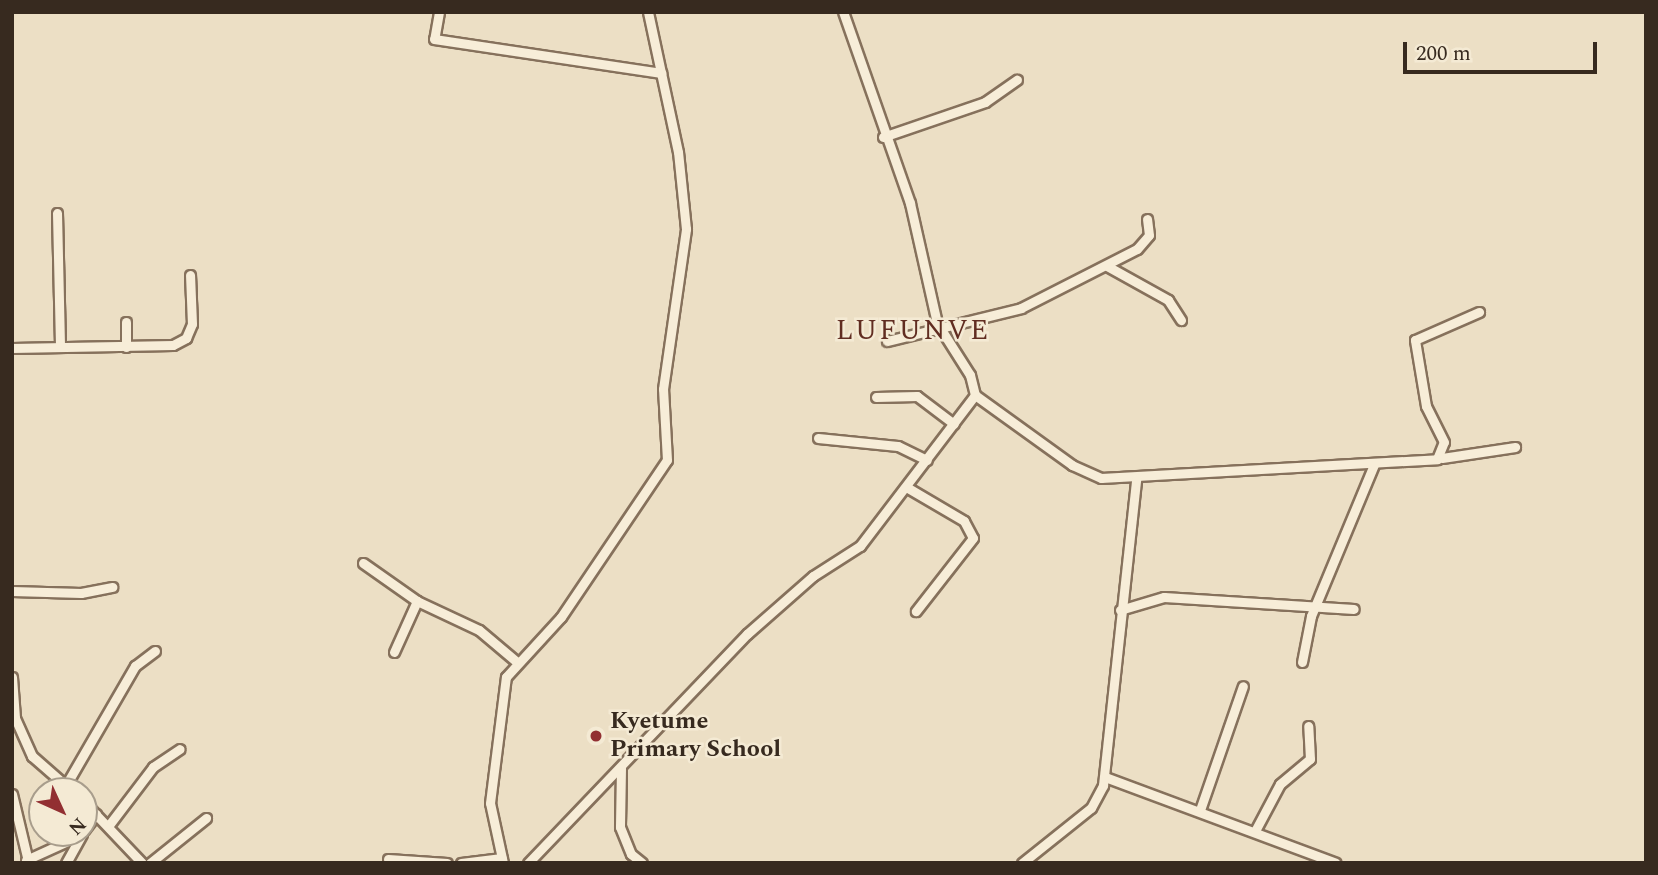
<!DOCTYPE html>
<style>
body{margin:0}
#map{position:relative;width:1658px;height:875px;overflow:hidden;background:#ecdfc5;font-family:Spectral,serif}
div>[style]{position:absolute}
[style*='--x']{left:calc(var(--x)*1px);top:calc(var(--y)*1px);width:calc(var(--w)*1px);rotate:calc(var(--a)*1deg)}
.roads{filter:drop-shadow(2px 0 #86715c) drop-shadow(-2px 0 #86715c) drop-shadow(0 2px #86715c) drop-shadow(0 -2px #86715c)}
.minor>*{height:9px;margin:-4.5px;padding:0 4.5px;transform-origin:4.5px;border-radius:4.5px;background:#f7edd8}
.dots>*{width:19px;height:19px;translate:-50% -50%;box-sizing:border-box;border:4px solid #f4ead4;border-radius:50%}
span{translate:-50% -50%;white-space:nowrap;text-align:center;line-height:1.15;-webkit-text-stroke:5px #f4ead4;paint-order:stroke}
.poi-label{font-size:24px;color:#372a1f;font-weight:700}
.left{translate:0 -50%;text-align:left}
.quarter-label{font-size:28px;color:#612d21;letter-spacing:2px}
.frame{position:absolute;inset:0;border:14px solid #372a1f;pointer-events:none}
.north{position:absolute;left:28px;top:777px;width:70px;height:70px;box-sizing:border-box;background:#f4ead4;border:2px solid #a89d8c;border-radius:50%;rotate:135deg;font-size:19px;font-weight:700;line-height:28px;text-align:center;color:#372a1f}
.north::after{content:'';display:block;margin:auto;width:24px;height:32px;background:#922f32;clip-path:polygon(50% 0,100% 100%,50% 72%,0 100%)}
.scale{position:absolute;left:1403px;top:42px;width:194px;height:32px;box-sizing:border-box;border:4px solid #372a1f;border-top:0;padding-left:9px;font-size:21px;line-height:24px;white-space:nowrap;color:#372a1f;-webkit-text-stroke:5px #f4ead4;paint-order:stroke}
</style>
<div id="map">
<div class="roads">
<div class="minor">
<i style="--x:439;--y:12;--w:27;--a:100"></i>
<i style="--x:434;--y:39;--w:230;--a:8.5"></i>
<i style="--x:883;--y:137;--w:108;--a:-18.9"></i>
<i style="--x:985;--y:102;--w:39;--a:-35"></i>
<i style="--x:57;--y:213;--w:133;--a:88.7"></i>
<i style="--x:1107;--y:266;--w:70;--a:29.1"></i>
<i style="--x:1168;--y:300;--w:24;--a:57"></i>
<i style="--x:126;--y:322;--w:25;--a:90"></i>
<i style="--x:887;--y:341;--w:138;--a:-13.8"></i>
<i style="--x:1021;--y:308;--w:130;--a:-27"></i>
<i style="--x:1137;--y:249;--w:18;--a:-49"></i>
<i style="--x:1149;--y:235;--w:16;--a:-97"></i>
<i style="--x:12;--y:348;--w:161;--a:-1.1"></i>
<i style="--x:173;--y:345;--w:15;--a:-28"></i>
<i style="--x:186;--y:338;--w:15;--a:-67"></i>
<i style="--x:192;--y:324;--w:49;--a:-92.3"></i>
<i style="--x:975;--y:395;--w:120;--a:35.8"></i>
<i style="--x:1072;--y:465;--w:32;--a:24"></i>
<i style="--x:1101;--y:478;--w:337;--a:-3.2"></i>
<i style="--x:1437;--y:459;--w:18;--a:-68"></i>
<i style="--x:1444;--y:442;--w:40;--a:-116.6"></i>
<i style="--x:1426;--y:406;--w:67;--a:-99.5"></i>
<i style="--x:1415;--y:340;--w:70;--a:-23.6"></i>
<i style="--x:876;--y:397;--w:41;--a:-1.4"></i>
<i style="--x:917;--y:396;--w:46;--a:37.1"></i>
<i style="--x:818;--y:438;--w:80;--a:5.7"></i>
<i style="--x:898;--y:446;--w:32;--a:26"></i>
<i style="--x:1442;--y:458;--w:74;--a:-8.6"></i>
<i style="--x:908;--y:488;--w:65;--a:30.5"></i>
<i style="--x:964;--y:521;--w:19;--a:62"></i>
<i style="--x:973;--y:538;--w:93;--a:128"></i>
<i style="--x:363;--y:563;--w:66;--a:35.1"></i>
<i style="--x:417;--y:601;--w:68;--a:25.1"></i>
<i style="--x:479;--y:630;--w:50;--a:40.1"></i>
<i style="--x:12;--y:591;--w:69;--a:1.7"></i>
<i style="--x:81;--y:593;--w:32;--a:-11"></i>
<i style="--x:1120;--y:610;--w:46;--a:-16.5"></i>
<i style="--x:1164;--y:597;--w:190;--a:3.6"></i>
<i style="--x:394;--y:652;--w:56;--a:-65.7"></i>
<i style="--x:1302;--y:662;--w:47;--a:-78.9"></i>
<i style="--x:1311;--y:616;--w:164;--a:-67.4"></i>
<i style="--x:12;--y:677;--w:41;--a:85.8"></i>
<i style="--x:15;--y:718;--w:42;--a:65.9"></i>
<i style="--x:32;--y:756;--w:53;--a:41.2"></i>
<i style="--x:621;--y:768;--w:59;--a:91"></i>
<i style="--x:620;--y:827;--w:29;--a:68"></i>
<i style="--x:631;--y:854;--w:14;--a:39"></i>
<i style="--x:1105;--y:777;--w:246;--a:20.4"></i>
<i style="--x:66;--y:785;--w:138;--a:-59.9"></i>
<i style="--x:135;--y:666;--w:25;--a:-37"></i>
<i style="--x:12;--y:794;--w:65;--a:76.6"></i>
<i style="--x:84;--y:802;--w:84;--a:46.4"></i>
<i style="--x:1200;--y:810;--w:131;--a:-70.9"></i>
<i style="--x:109;--y:825;--w:73;--a:-52.8"></i>
<i style="--x:153;--y:767;--w:32;--a:-34"></i>
<i style="--x:84;--y:830;--w:20;--a:-53"></i>
<i style="--x:1255;--y:831;--w:53;--a:-62"></i>
<i style="--x:1280;--y:784;--w:39;--a:-40"></i>
<i style="--x:1310;--y:759;--w:33;--a:-93"></i>
<i style="--x:388;--y:859;--w:59;--a:3.9"></i>
<i style="--x:26;--y:860;--w:60;--a:-24.4"></i>
<i style="--x:66;--y:863;--w:33;--a:-61"></i>
<i style="--x:150;--y:863;--w:72;--a:-38.8"></i>
<i style="--x:461;--y:863;--w:41;--a:-7"></i>
<i style="--x:503;--y:863;--w:61;--a:-102.2"></i>
<i style="--x:490;--y:803;--w:127;--a:-82.8"></i>
<i style="--x:506;--y:677;--w:81;--a:-47.5"></i>
<i style="--x:561;--y:617;--w:189;--a:-56"></i>
<i style="--x:667;--y:460;--w:71;--a:-93.2"></i>
<i style="--x:663;--y:389;--w:162;--a:-81.8"></i>
<i style="--x:686;--y:229;--w:77;--a:-95.9"></i>
<i style="--x:678;--y:152;--w:143;--a:-102.1"></i>
<i style="--x:528;--y:863;--w:317;--a:-46.3"></i>
<i style="--x:747;--y:634;--w:88;--a:-41.3"></i>
<i style="--x:813;--y:576;--w:56;--a:-32.6"></i>
<i style="--x:860;--y:546;--w:190;--a:-52.7"></i>
<i style="--x:975;--y:395;--w:21;--a:-104"></i>
<i style="--x:970;--y:375;--w:62;--a:-122.4"></i>
<i style="--x:937;--y:323;--w:123;--a:-102.7"></i>
<i style="--x:910;--y:203;--w:202;--a:-109.3"></i>
<i style="--x:1022;--y:863;--w:88;--a:-38.6"></i>
<i style="--x:1091;--y:808;--w:26;--a:-62"></i>
<i style="--x:1103;--y:785;--w:308;--a:-83.8"></i>
</div>
</div>
<div class="dots">
<i style="left:596px;top:736px;background:#922f32"></i>
</div>
<div class="poi-label">
<span class="left" style="left:610px;top:736px">Kyetume<br>Primary School</span>
</div>
<div class="quarter-label">
<span style="left:913px;top:331px">LUFUNVE</span>
</div>
<div class="frame"></div>
<div class="north">N</div>
<div class="scale">200 m</div>
</div>
